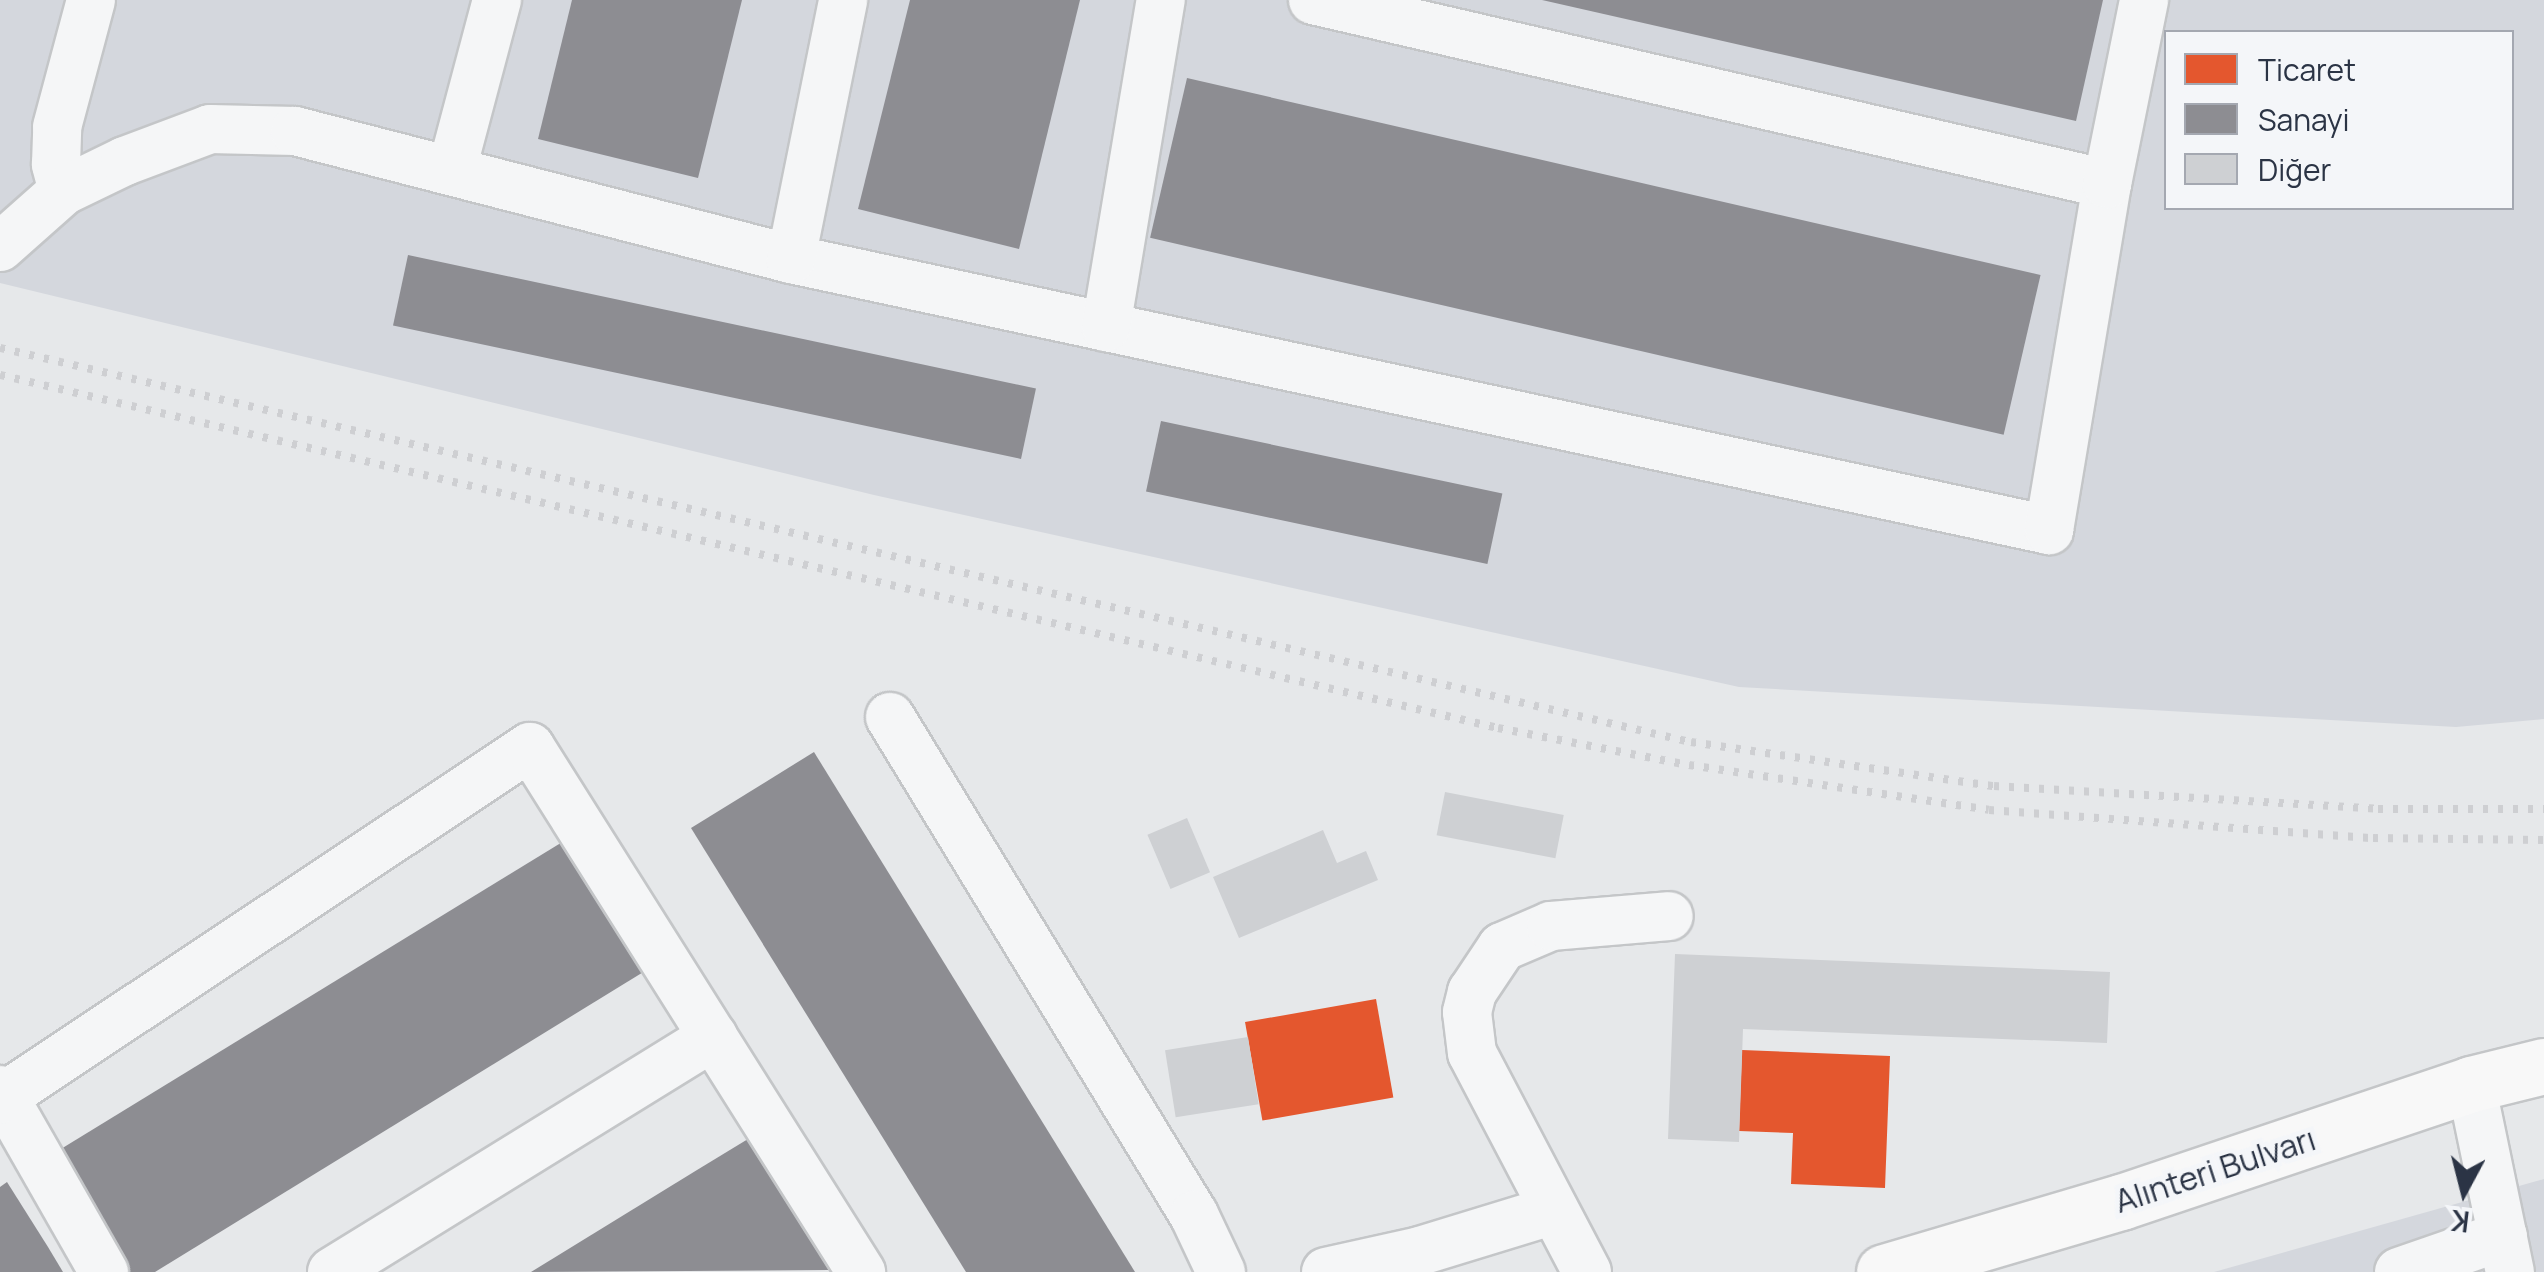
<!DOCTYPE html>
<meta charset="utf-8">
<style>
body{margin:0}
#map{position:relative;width:2544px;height:1272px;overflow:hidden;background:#e6e8ea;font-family:Manrope,sans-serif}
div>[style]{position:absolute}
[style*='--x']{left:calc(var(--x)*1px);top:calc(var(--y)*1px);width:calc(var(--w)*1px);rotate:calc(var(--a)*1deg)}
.built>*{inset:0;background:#d4d7dd}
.shops>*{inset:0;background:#e4572e;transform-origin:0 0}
.industry>*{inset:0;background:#8d8d92;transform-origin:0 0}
.building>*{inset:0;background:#ced0d3;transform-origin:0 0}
.roads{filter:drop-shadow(2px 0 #c4c6c8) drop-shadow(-2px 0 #c4c6c8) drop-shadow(0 2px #c4c6c8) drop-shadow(0 -2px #c4c6c8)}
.minor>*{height:48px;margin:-24px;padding:0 24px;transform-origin:24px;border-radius:24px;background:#f5f6f7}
.major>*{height:55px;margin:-27.5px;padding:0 27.5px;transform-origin:27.5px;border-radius:27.5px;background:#f8f8f8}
.rail>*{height:8px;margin-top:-4px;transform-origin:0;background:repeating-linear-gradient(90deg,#cecfd2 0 5px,transparent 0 15px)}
span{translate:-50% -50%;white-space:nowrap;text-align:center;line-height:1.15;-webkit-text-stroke:10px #f4f6f9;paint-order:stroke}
.street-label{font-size:32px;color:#2b3445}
.legend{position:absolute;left:2164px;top:30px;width:350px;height:180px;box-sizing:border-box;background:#f4f6f9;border:2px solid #a4a8b1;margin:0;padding:12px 18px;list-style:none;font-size:30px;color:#2b3445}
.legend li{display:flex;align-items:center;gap:20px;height:50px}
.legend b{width:50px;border:2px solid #a4a8b1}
.north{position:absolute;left:2414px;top:1142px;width:100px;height:100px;-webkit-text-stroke:8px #f4f6f9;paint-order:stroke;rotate:187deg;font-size:28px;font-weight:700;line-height:40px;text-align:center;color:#2b3445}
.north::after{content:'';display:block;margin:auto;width:35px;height:45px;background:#2b3445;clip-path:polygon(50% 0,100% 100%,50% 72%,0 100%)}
</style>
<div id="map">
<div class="built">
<i style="clip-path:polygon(evenodd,0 0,2544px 0,2544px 719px,2456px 727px,1739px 687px,874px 495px,0 283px,0 0,2166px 32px,2512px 32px,2512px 208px,2166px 208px,2166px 32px)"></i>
<i style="clip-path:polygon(2544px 1179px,2544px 1272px,2214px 1272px)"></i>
</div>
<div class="shops">
<i style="left:1376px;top:999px;width:100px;height:133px;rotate:80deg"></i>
<i style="clip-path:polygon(1742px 1050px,1890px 1056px,1885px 1188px,1791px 1184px,1793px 1133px,1739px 1131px)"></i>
</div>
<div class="industry">
<i style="clip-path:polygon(572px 0,742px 0,698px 178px,538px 139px)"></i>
<i style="clip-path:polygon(910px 0,1080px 0,1019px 249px,858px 209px)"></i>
<i style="clip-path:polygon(1542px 0,2103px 0,2076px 121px)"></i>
<i style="left:1187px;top:78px;width:876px;height:164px;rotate:13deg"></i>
<i style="left:408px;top:255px;width:642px;height:72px;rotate:12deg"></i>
<i style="left:1161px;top:421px;width:349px;height:72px;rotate:12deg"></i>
<i style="clip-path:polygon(814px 752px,1135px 1272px,966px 1272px,691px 828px)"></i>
<i style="clip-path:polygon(564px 841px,645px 971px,155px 1272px,130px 1272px,56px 1152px)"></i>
<i style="clip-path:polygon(748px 1139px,829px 1270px,531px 1272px,697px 1170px)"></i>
<i style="clip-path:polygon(7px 1182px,48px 1247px,63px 1272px,0 1272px,0 1187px)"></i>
</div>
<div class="building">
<i style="left:1445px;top:792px;width:121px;height:44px;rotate:11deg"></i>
<i style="left:1187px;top:818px;width:59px;height:43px;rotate:67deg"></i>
<i style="clip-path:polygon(1323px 830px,1337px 863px,1366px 851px,1378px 880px,1239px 938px,1213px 877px)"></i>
<i style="clip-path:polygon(1675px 954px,2110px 972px,2107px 1043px,1743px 1029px,1739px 1142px,1668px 1139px)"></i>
<i style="left:1248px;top:1037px;width:68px;height:84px;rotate:81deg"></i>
</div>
<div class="roads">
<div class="minor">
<i style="--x:1313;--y:0;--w:815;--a:13.05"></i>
<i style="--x:452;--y:169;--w:175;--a:-75.1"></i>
<i style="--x:63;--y:191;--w:28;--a:-105"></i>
<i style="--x:56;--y:164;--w:37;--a:-88"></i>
<i style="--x:57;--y:127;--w:131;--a:-75"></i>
<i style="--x:0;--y:247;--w:84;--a:-41.6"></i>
<i style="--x:63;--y:191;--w:69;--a:-25.8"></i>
<i style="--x:125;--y:161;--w:91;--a:-20.6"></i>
<i style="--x:210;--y:129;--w:85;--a:1.3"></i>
<i style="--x:295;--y:131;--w:512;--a:14.47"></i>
<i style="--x:791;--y:259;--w:1287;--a:12.16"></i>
<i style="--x:2049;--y:530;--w:351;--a:-80.5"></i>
<i style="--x:2107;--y:184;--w:188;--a:-78.6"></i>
<i style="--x:791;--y:259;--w:264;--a:-78.6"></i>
<i style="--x:1106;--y:327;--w:332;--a:-80.5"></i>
<i style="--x:890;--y:717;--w:583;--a:58.6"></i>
<i style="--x:1194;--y:1215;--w:63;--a:64.7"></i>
<i style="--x:2471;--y:1084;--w:192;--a:78.3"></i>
<i style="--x:0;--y:1090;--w:210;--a:60.3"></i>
<i style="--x:0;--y:1099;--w:636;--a:-33.59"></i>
<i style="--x:530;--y:747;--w:621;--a:57.77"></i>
<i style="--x:332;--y:1272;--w:448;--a:-31.7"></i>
<i style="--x:1326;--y:1272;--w:96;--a:-12.6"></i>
<i style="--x:1420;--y:1251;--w:140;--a:-17"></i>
<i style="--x:1587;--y:1272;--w:247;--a:-117.7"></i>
<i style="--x:1472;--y:1053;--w:41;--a:-97"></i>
<i style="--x:1467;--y:1012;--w:21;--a:-76"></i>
<i style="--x:1472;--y:992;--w:54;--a:-56.3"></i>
<i style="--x:1502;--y:947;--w:53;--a:-23.2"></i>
<i style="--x:1551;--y:926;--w:118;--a:-4.8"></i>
<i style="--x:2399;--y:1272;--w:110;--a:-19.1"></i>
</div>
<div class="major">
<i style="--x:1884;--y:1272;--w:247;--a:-16.5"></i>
<i style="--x:2121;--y:1202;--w:369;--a:-18.6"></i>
<i style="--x:2471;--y:1084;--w:75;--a:-13.9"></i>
</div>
</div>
<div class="rail">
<i style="--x:0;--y:348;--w:1736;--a:13.12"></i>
<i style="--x:1691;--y:742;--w:306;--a:8.3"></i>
<i style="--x:1994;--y:786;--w:385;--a:3.4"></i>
<i style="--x:2378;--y:809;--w:166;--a:0"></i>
<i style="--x:0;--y:375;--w:1539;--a:13.26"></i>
<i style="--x:1498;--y:728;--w:195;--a:11"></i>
<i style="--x:1689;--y:765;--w:303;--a:8.5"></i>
<i style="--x:1989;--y:810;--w:385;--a:4.2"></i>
<i style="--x:2373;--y:838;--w:171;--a:0.7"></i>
</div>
<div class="street-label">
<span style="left:2215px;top:1170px;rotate:-18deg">Alınteri Bulvarı</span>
</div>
<ul class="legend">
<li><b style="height:28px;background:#e4572e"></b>Ticaret</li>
<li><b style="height:28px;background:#8d8d92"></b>Sanayi</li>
<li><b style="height:28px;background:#ced0d3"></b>Diğer</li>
</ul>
<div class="north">K</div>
</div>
